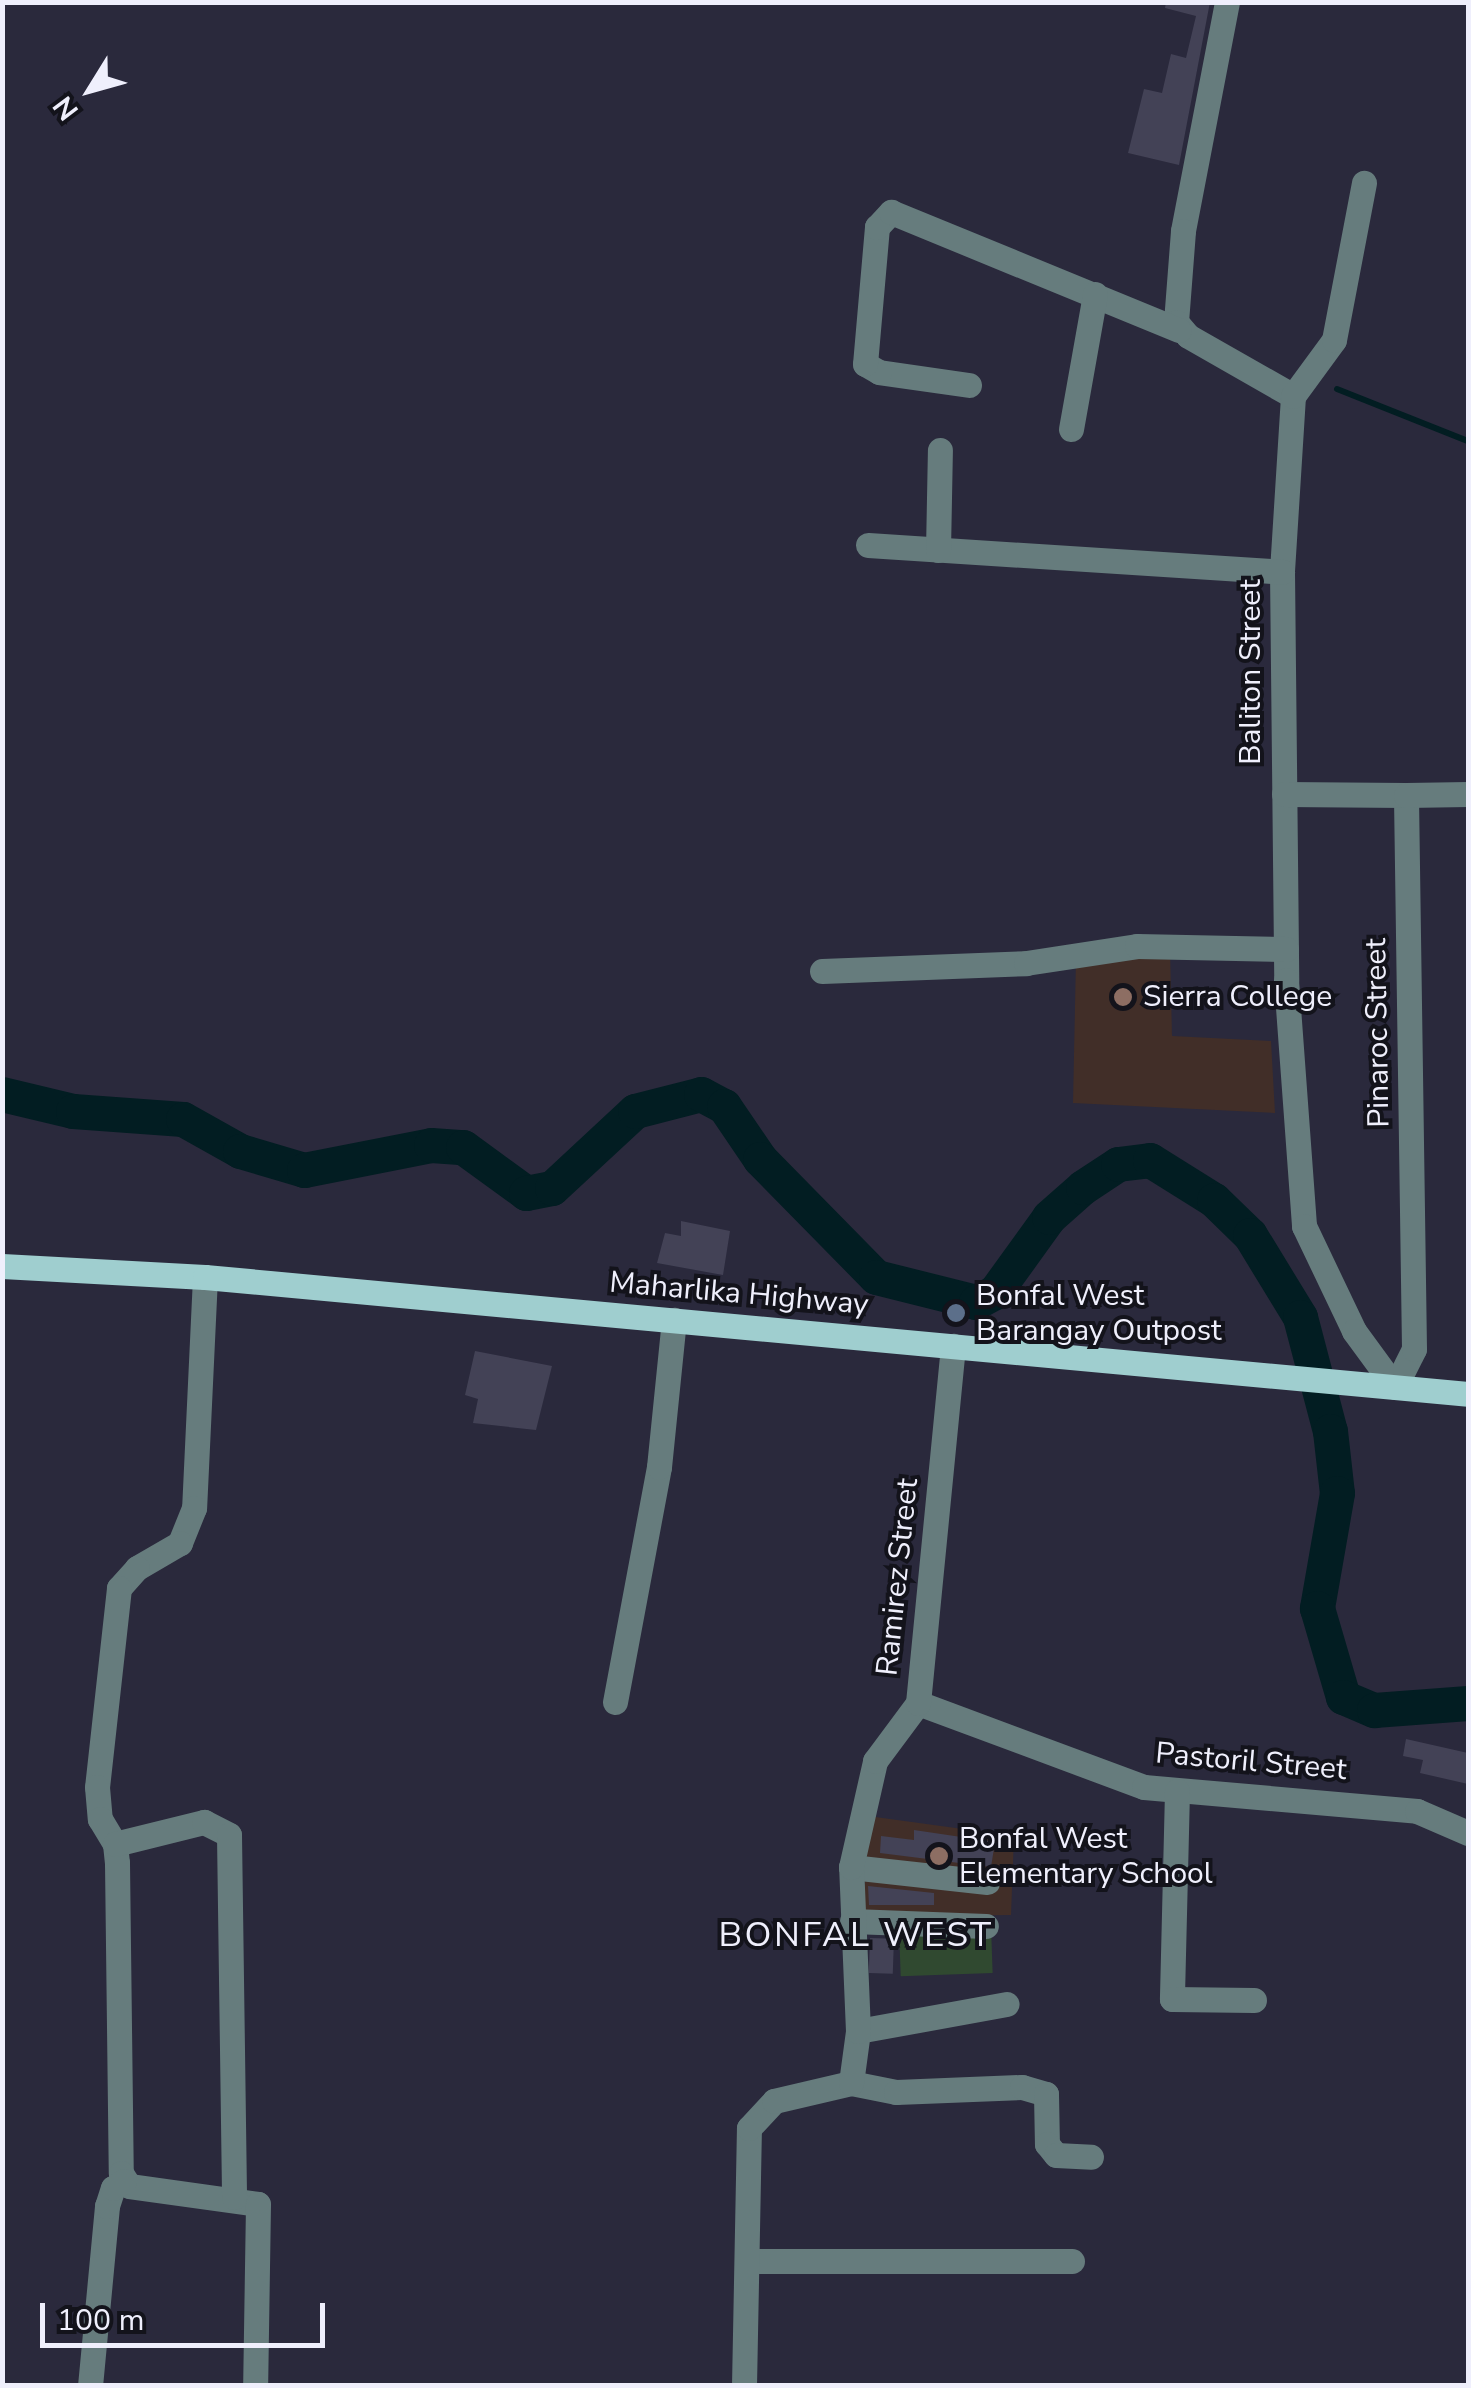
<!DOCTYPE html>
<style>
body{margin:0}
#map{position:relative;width:1471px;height:2388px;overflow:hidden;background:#2a293c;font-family:"Nunito Sans",sans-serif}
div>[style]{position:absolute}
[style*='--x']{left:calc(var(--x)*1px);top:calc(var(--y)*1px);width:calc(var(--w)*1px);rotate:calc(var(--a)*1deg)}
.education>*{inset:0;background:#412e28}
.green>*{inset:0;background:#304930;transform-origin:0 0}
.stream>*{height:6px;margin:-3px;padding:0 3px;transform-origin:3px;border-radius:3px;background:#021d22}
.river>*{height:35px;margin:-17.5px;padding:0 17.5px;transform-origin:17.5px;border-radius:17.5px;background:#021d22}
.building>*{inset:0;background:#434256;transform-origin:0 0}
.minor>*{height:25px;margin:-12.5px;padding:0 12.5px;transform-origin:12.5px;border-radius:12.5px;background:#667c7d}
.major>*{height:25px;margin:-12.5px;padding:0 12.5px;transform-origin:12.5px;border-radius:12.5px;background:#9fcecf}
.dots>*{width:28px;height:28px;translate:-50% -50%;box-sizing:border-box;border:5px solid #13131b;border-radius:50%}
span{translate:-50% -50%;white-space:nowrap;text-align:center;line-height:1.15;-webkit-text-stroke:8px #13131b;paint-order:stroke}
.street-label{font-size:30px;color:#efeffc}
.poi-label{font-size:30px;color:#efeffc}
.left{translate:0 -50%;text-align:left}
.quarter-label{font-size:35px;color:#efeffc;letter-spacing:2.5px}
.frame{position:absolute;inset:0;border:5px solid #efeffc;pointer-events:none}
.north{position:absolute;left:40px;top:40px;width:100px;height:100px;-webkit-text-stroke:8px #13131b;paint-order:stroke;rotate:233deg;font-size:28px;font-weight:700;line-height:40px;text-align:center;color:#efeffc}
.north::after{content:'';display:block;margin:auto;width:35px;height:45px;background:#efeffc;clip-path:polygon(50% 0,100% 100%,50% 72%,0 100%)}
.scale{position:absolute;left:40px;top:2303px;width:285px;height:45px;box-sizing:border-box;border:5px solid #efeffc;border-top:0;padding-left:12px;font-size:30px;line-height:35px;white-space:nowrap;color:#efeffc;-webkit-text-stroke:8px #13131b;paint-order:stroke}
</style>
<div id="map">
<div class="education">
<i style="clip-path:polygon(1170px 949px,1172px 1036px,1271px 1041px,1275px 1113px,1073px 1103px,1076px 958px)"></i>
<i style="clip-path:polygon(868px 1816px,1014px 1836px,1011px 1915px,863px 1917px)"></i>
</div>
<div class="green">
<i style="left:991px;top:1926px;width:47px;height:92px;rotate:88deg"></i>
</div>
<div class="stream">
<i style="--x:1337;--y:389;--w:141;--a:21.7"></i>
</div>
<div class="river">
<i style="--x:2;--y:1094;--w:73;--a:13.5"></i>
<i style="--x:73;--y:1111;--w:110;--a:4.2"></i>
<i style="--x:183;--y:1119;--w:65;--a:29.3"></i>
<i style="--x:240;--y:1151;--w:67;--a:16.5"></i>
<i style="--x:304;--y:1170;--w:129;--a:-11.1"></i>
<i style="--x:431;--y:1145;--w:32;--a:4"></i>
<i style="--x:463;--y:1147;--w:78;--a:36.1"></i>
<i style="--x:526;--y:1193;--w:26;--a:-11"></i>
<i style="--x:552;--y:1188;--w:113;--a:-42.9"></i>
<i style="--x:635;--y:1111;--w:68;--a:-14.4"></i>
<i style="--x:701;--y:1094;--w:26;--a:28"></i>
<i style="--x:724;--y:1106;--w:64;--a:55.8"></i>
<i style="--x:760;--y:1159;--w:165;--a:45.5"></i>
<i style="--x:876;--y:1277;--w:103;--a:14"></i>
<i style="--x:976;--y:1302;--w:21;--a:-28"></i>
<i style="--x:995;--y:1292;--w:92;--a:-54.2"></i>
<i style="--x:1049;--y:1217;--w:45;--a:-41.4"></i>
<i style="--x:1083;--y:1187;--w:42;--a:-33.3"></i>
<i style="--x:1118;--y:1164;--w:32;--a:-7"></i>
<i style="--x:1150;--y:1160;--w:75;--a:32"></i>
<i style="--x:1214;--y:1200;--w:50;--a:44.2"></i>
<i style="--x:1250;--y:1235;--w:96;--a:58.6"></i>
<i style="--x:1300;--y:1317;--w:118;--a:75.3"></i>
<i style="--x:1330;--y:1431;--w:62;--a:83.6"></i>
<i style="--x:1337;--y:1493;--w:117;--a:99.9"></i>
<i style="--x:1317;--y:1608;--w:93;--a:73.7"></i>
<i style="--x:1343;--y:1697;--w:34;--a:23"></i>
<i style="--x:1374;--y:1710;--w:94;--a:-4.3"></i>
</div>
<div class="building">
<i style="clip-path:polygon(1166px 2px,1210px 2px,1179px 165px,1128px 153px,1144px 89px,1162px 93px,1171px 54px,1186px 58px,1196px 16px,1165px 8px)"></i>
<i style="clip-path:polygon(681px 1221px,730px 1231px,723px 1275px,657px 1263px,665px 1233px,681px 1236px)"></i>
<i style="clip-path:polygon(475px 1351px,552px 1366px,536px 1430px,473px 1423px,478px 1399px,465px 1395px)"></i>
<i style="clip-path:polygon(1406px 1739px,1468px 1753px,1468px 1784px,1420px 1773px,1423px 1760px,1403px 1756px)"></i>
<i style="clip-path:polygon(914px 1830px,995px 1842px,991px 1867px,880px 1853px,881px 1836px,914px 1840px)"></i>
<i style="clip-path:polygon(868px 1886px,934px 1893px,934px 1905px,869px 1905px)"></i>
<i style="left:870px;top:1938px;width:24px;height:35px;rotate:2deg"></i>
</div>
<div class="minor">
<i style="--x:1227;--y:2;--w:233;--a:100.9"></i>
<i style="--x:1183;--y:231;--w:91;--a:94.4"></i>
<i style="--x:1176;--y:322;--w:18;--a:49"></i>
<i style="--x:1188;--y:336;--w:121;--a:29.7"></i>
<i style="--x:1293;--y:396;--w:176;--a:93.6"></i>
<i style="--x:1282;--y:572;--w:408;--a:89.4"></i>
<i style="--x:1286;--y:980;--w:247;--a:85.8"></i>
<i style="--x:1304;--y:1226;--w:116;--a:64.5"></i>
<i style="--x:1354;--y:1331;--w:69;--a:53.8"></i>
<i style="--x:1395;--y:1387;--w:42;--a:-63.4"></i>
<i style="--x:1414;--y:1349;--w:554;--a:-90.83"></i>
<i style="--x:1406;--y:795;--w:122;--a:-179.5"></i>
<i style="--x:969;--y:385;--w:91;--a:-171.8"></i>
<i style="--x:879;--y:372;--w:16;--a:-150"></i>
<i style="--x:865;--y:364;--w:138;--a:-85"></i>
<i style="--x:877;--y:227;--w:21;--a:-47"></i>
<i style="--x:891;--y:212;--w:311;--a:22.3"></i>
<i style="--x:1293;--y:396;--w:69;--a:-53.8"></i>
<i style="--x:1334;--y:340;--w:160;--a:-79.2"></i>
<i style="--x:1071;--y:429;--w:137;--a:-79.9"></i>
<i style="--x:868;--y:545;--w:415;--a:3.7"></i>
<i style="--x:938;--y:550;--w:100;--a:-88.9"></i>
<i style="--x:1406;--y:795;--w:62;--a:-0.9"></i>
<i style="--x:822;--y:971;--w:204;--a:-2.2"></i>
<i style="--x:1026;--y:963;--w:112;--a:-8.7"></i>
<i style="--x:1137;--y:946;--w:149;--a:1.2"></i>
<i style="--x:205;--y:1277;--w:231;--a:92.7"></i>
<i style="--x:194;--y:1508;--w:38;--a:112"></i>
<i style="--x:180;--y:1543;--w:50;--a:149.8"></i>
<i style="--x:137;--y:1568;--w:27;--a:132"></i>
<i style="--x:119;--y:1588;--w:200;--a:96.3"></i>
<i style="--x:97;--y:1787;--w:32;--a:85"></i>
<i style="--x:100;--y:1819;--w:29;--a:59"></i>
<i style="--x:115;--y:1844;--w:19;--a:84"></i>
<i style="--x:117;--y:1863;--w:310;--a:89.3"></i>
<i style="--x:121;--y:2173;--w:15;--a:58"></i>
<i style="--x:129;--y:2186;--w:130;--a:7.9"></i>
<i style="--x:258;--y:2204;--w:182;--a:90.9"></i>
<i style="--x:615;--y:1702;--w:239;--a:-79.4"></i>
<i style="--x:659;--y:1467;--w:148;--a:-84.2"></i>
<i style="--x:918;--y:1703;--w:241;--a:20.4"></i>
<i style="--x:1144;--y:1787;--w:274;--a:5"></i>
<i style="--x:1417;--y:1811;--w:56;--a:23.3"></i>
<i style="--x:1177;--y:1791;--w:208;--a:91.4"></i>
<i style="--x:1172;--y:1999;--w:82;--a:0.7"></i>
<i style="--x:115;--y:1844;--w:92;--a:-13.9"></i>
<i style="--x:204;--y:1822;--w:28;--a:27"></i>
<i style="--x:229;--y:1835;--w:362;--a:89.2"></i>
<i style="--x:851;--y:1867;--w:137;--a:6.3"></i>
<i style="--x:852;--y:1921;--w:134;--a:2.1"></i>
<i style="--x:858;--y:2031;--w:151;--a:-10.3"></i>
<i style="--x:851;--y:2083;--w:46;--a:11.3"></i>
<i style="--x:896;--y:2092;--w:126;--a:-2.3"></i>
<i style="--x:1022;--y:2087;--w:25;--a:16"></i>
<i style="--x:1046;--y:2094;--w:50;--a:88.9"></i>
<i style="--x:1047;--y:2144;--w:14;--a:51"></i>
<i style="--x:1056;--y:2155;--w:35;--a:3"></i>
<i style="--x:749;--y:2261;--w:323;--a:0"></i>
<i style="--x:90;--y:2386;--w:181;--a:-84.6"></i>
<i style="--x:107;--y:2206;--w:19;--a:-72"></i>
<i style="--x:113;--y:2188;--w:13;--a:-32"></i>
<i style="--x:744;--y:2386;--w:258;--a:-88.9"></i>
<i style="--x:749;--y:2128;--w:37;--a:-47"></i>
<i style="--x:774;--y:2101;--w:79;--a:-13.2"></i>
<i style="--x:851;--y:2083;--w:52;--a:-82.3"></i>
<i style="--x:858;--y:2031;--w:164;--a:-92.4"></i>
<i style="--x:851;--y:1867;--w:109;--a:-77.2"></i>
<i style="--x:875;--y:1761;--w:72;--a:-53.4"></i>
<i style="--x:918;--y:1703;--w:359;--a:-84.4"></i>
</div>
<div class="major">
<i style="--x:2;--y:1266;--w:203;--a:3.1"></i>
<i style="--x:205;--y:1277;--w:1268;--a:5.29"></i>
</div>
<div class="dots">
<i style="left:1123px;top:997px;background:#8d6e63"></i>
<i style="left:956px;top:1313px;background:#5c6f8a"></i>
<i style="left:939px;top:1856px;background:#8d6e63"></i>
</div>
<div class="street-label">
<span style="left:1251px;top:672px;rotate:-90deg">Baliton Street</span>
<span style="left:1378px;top:1033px;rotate:-91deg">Pinaroc Street</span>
<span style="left:739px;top:1294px;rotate:5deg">Maharlika Highway</span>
<span style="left:898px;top:1577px;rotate:-84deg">Ramirez Street</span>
<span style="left:1251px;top:1762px;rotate:5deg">Pastoril Street</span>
</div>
<div class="poi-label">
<span class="left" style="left:1143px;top:997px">Sierra College</span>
<span class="left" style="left:976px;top:1313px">Bonfal West<br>Barangay Outpost</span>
<span class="left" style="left:959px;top:1856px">Bonfal West<br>Elementary School</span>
</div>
<div class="quarter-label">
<span style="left:856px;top:1935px">BONFAL WEST</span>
</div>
<div class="frame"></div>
<div class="north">N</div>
<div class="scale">100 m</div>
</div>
